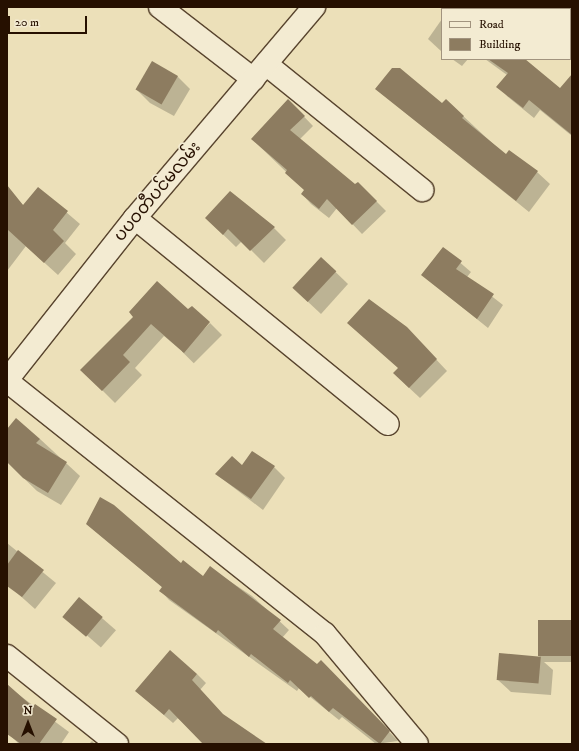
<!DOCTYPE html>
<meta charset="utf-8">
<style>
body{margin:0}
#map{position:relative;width:579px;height:751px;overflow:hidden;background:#ece0b9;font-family:"IM FELL DW Pica","Noto Sans Myanmar",serif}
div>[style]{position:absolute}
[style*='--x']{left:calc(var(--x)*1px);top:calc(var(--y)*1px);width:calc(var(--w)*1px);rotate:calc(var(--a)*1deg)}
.shadow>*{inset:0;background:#0003;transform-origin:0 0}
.building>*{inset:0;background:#8d7c60;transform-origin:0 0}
.roads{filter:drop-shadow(1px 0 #58442e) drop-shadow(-1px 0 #58442e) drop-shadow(0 1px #58442e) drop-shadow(0 -1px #58442e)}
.minor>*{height:22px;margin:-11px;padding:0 11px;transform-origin:11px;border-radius:11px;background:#f3ebd2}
span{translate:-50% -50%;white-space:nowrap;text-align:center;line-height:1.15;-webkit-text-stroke:3.5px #f3ebd2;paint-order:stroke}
.street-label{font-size:17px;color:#261000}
.frame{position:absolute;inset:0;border:8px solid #261000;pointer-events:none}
.legend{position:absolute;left:441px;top:8px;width:130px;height:52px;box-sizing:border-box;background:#f3ebd2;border:1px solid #a1937e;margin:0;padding:5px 7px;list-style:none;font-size:12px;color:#261000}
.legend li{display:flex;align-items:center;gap:8px;height:20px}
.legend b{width:20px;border:1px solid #a1937e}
.north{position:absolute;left:8px;top:703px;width:40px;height:40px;-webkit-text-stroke:3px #f3ebd2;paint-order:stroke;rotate:0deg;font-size:11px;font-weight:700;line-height:16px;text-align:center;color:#261000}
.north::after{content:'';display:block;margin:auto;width:14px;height:18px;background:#261000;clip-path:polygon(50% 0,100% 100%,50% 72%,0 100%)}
.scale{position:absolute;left:8px;top:16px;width:79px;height:18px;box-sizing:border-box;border:2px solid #261000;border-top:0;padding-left:5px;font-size:12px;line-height:14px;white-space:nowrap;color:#261000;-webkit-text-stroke:3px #f3ebd2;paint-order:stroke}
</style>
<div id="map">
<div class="shadow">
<i style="clip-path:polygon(442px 19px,442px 52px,428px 39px)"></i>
<i style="clip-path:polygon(452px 59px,468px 59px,462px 66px)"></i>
<i style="clip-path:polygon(485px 59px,524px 59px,560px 89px,572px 81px,572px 136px,540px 110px,534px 118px,508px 97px,498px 86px,507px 75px)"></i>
<i style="clip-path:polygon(177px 76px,190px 89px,174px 116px,150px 103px,137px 90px)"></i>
<i style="clip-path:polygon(376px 89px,442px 105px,446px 100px,506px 156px,537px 172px,550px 184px,529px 212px)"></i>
<i style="clip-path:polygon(288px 100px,313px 126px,300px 139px,355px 186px,358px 183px,386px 211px,362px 234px,337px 208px,329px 218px,311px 204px,302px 194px,305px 190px,252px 139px)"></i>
<i style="clip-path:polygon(38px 188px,80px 224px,65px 243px,76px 254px,58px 275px,26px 246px,7px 271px,7px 208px,16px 198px,24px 206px)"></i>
<i style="clip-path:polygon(206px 218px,274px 228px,286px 240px,264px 263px,242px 241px,236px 247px)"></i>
<i style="clip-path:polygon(443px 248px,471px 272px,467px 277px,503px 305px,488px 328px,422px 275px)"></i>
<i style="clip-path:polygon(321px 258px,348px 284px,321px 314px,306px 300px)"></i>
<i style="clip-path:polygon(189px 311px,209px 322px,183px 352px,164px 336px,135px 368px,142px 375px,115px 403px,82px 370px,134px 317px)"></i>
<i style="left:210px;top:323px;width:17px;height:40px;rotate:45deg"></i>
<i style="clip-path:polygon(417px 339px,447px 371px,420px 398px,405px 384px,399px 369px)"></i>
<i style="clip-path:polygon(7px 430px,40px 439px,80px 476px,61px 505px,37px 491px,7px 462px)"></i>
<i style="clip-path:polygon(242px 467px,274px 467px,285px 478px,263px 510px,216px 474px)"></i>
<i style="clip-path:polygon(87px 524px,203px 577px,210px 568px,252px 596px,289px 630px,282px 638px,317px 666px,321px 661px,398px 741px,376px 744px,342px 717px,339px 720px,299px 688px,297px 691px,169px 600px,161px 591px,163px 588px)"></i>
<i style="clip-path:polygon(7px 543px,56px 583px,35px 609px,7px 584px)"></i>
<i style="left:79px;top:598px;width:49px;height:23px;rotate:41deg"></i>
<i style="clip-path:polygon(572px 622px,572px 662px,544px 662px,553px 670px,551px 695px,511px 692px,498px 680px,540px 657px,538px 655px)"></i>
<i style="clip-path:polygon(197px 674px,206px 683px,200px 690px,224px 716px,263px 744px,205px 744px,178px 718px,173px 723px,136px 691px)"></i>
<i style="clip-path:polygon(7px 686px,69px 732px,61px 744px,19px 744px,12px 737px,7px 727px)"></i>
<i style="clip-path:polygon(92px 741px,95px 744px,89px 744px)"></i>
</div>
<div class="building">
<i style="clip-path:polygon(488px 59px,525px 59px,560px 88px,572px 74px,572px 135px,529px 100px,523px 108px,496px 87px,508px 73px)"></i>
<i style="left:152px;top:61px;width:30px;height:33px;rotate:30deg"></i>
<i style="clip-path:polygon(392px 68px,400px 68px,442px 103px,446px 99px,464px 116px,462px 118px,506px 154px,509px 150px,538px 171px,516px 201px,375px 89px)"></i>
<i style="clip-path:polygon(288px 99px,305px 116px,290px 130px,355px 184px,358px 182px,377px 201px,352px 225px,327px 199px,319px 209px,301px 194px,304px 190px,285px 173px,287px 170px,251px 139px)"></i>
<i style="clip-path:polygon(7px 185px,23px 205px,38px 187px,68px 211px,53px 230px,64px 241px,44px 263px,7px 229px)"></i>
<i style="clip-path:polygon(230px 191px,275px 227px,250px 251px,228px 229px,223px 235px,205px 218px)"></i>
<i style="clip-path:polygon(443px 247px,462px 261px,456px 269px,494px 294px,477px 319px,421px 275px)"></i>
<i style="left:321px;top:257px;width:21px;height:42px;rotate:43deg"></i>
<i style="clip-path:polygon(157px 281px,188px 309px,192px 306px,210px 322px,184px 353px,151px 324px,123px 355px,130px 362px,102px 391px,80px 370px,133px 317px,129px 312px)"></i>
<i style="clip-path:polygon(369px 299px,407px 327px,437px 359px,409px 388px,393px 373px,398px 368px,347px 323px)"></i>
<i style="clip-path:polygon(16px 418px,40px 439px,36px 443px,67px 462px,48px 493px,23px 478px,7px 462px,7px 429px)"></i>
<i style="clip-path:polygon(252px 451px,275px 466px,251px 499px,215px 474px,232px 456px,242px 465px)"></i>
<i style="clip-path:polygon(100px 497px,114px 505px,181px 563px,183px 560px,203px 576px,210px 566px,281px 620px,273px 629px,317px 664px,321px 660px,390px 731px,380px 744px,333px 708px,329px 712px,311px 696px,309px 698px,290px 680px,288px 683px,251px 654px,249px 657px,218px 630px,216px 633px,159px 591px,162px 587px,86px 524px)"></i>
<i style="clip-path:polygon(18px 550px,44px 570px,22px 597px,7px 586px,7px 565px)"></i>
<i style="left:79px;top:597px;width:31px;height:26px;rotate:40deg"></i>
<i style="left:538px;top:620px;width:34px;height:36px"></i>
<i style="clip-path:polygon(170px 650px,197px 674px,192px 680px,223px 714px,267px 744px,203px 744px,169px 709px,164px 715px,135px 691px)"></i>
<i style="left:499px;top:653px;width:42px;height:27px;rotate:5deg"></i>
<i style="clip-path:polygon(7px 684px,33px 707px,35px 704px,57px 719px,39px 744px,21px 744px,7px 734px)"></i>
</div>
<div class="roads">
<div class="minor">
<i style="--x:160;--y:7;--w:118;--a:37.7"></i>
<i style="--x:525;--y:7;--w:4;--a:34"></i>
<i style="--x:570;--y:42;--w:3;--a:45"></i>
<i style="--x:266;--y:64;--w:201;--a:38.9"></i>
<i style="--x:135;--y:218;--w:326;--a:39.2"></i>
<i style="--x:7;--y:380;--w:206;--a:-51.7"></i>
<i style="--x:135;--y:218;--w:277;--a:-49.7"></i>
<i style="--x:7;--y:381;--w:406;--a:38.5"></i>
<i style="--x:325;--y:634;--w:143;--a:50.1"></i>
<i style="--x:7;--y:656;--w:141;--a:38.7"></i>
</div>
</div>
<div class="street-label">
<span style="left:158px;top:192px;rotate:-50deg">ပပဝတီပင်မလမ်း</span>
</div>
<div class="frame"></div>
<ul class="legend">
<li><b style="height:5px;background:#f3ebd2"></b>Road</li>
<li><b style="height:11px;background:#8d7c60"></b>Building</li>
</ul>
<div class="north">N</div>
<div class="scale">20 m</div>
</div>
